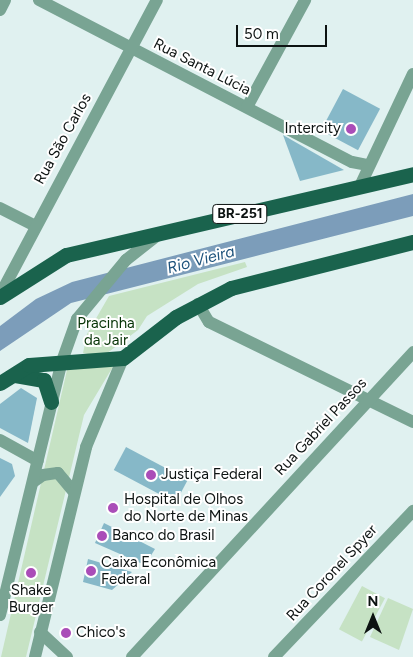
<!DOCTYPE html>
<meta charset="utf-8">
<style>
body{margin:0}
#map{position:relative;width:413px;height:657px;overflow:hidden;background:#e0f1f0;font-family:Figtree,sans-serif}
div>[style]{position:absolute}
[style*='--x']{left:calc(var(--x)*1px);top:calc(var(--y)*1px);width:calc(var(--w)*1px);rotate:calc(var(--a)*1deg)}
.green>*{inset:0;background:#c6e2c4;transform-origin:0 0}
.water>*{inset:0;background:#7c9dba}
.building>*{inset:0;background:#86b8c8;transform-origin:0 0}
.minor>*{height:12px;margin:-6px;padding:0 6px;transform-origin:6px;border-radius:6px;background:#79a493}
.major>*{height:15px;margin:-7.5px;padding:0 7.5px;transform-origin:7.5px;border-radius:7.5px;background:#1a634d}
.dots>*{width:14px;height:14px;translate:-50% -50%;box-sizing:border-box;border:2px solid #fff;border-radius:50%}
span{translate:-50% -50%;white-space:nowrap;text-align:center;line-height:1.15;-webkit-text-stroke:4px #fff;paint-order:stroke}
.shield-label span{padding:1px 4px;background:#fff;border:1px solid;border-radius:4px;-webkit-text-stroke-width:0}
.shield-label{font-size:14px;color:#0d1312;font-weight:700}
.street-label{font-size:15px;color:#0d1312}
.poi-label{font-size:15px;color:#0d1312}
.right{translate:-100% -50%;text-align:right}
.left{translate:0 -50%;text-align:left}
.park-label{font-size:15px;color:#073407}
.water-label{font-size:16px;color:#1e537c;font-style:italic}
.north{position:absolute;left:348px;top:592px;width:50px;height:50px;-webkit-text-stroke:4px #fff;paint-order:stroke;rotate:0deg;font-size:14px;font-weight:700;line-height:20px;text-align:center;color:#0d1312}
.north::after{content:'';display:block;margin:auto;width:18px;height:22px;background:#0d1312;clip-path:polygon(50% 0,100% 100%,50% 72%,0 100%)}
.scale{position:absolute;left:236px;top:25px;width:91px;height:22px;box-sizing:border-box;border:2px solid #0d1312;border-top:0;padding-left:6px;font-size:15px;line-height:18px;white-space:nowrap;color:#0d1312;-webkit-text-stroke:4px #fff;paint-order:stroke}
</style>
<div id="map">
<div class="green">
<i style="clip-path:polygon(245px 262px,247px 267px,198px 284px,147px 316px,138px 330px,102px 357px,83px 353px,87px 334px,109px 296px)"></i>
<i style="clip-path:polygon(114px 365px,84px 415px,26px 657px,1px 657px,67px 370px)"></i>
<i style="left:362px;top:586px;width:26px;height:49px;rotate:28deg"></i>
<i style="clip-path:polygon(388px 598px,413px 609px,399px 650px,370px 637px)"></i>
</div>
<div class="water">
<i style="clip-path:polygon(413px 194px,413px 216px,71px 303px,0 351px,0 326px,36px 299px,72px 282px)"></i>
</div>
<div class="building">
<i style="left:343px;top:89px;width:42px;height:47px;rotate:28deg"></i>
<i style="clip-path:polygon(283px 135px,344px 170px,300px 181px)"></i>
<i style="clip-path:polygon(21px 388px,37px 398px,28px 443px,0 428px,0 404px)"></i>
<i style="left:126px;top:447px;width:70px;height:26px;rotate:28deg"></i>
<i style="clip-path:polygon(0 458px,12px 464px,15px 476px,0 497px)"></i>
<i style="clip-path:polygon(104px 523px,155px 549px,145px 565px,95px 543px)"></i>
<i style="clip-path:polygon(88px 559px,132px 572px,112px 590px,83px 582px)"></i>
</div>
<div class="minor">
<i style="--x:39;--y:0;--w:352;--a:27.4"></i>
<i style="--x:352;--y:162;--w:15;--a:11"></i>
<i style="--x:0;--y:10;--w:11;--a:-63"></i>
<i style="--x:247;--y:107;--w:122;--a:-61.5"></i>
<i style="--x:360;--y:186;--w:124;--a:-64.7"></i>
<i style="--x:0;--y:208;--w:39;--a:27"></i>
<i style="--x:0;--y:295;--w:334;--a:-62"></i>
<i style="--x:198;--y:304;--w:21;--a:59"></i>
<i style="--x:209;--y:322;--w:227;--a:26.1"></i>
<i style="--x:0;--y:440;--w:43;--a:28.9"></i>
<i style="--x:33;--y:482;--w:12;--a:-35"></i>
<i style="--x:43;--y:475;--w:15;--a:-8"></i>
<i style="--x:58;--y:473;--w:25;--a:50"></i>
<i style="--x:0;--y:615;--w:258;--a:-76.3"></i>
<i style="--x:61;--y:364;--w:48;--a:-70.4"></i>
<i style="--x:77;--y:319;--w:77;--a:-50.3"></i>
<i style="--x:126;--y:260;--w:42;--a:-38.2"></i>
<i style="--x:40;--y:632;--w:37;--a:43"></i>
<i style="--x:35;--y:657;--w:216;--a:-76.3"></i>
<i style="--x:86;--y:447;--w:96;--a:-67.4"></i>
<i style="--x:132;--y:657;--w:415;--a:-47.3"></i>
<i style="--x:274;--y:657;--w:202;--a:-46.4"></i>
</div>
<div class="major">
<i style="--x:0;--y:297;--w:78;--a:-32.5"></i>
<i style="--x:66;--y:255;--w:356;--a:-13.1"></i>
<i style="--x:15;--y:375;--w:29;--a:10"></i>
<i style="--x:44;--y:380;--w:23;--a:72"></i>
<i style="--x:0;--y:383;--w:34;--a:-32"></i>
<i style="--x:29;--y:365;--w:94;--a:-4.3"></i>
<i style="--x:123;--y:358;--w:67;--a:-37.7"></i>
<i style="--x:176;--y:317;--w:62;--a:-27.8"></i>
<i style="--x:231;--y:288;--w:188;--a:-14.2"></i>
</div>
<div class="dots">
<i style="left:351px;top:129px;background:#aa4db8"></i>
<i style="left:151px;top:475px;background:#aa4db8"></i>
<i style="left:113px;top:508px;background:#aa4db8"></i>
<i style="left:102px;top:536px;background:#aa4db8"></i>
<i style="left:91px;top:571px;background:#aa4db8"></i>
<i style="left:31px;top:573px;background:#aa4db8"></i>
<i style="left:66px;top:633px;background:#aa4db8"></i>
</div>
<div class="shield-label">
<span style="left:240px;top:214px">BR-251</span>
</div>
<div class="street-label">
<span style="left:202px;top:67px;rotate:27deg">Rua Santa Lúcia</span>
<span style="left:63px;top:139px;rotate:-61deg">Rua São Carlos</span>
<span style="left:321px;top:427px;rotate:-47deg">Rua Gabriel Passos</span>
<span style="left:332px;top:573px;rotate:-47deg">Rua Coronel Spyer</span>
</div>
<div class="poi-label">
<span class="right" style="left:341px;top:129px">Intercity</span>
<span class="left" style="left:161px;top:475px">Justiça Federal</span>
<span class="left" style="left:124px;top:508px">Hospital de Olhos<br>do Norte de Minas</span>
<span class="left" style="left:112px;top:536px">Banco do Brasil</span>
<span class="left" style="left:101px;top:571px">Caixa Econômica<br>Federal</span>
<span style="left:31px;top:599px">Shake<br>Burger</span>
<span class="left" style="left:76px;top:633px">Chico's</span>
</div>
<div class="park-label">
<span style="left:106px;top:332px">Pracinha<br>da Jair</span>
</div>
<div class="water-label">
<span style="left:201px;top:260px;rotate:-15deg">Rio Vieira</span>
</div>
<div class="north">N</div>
<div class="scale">50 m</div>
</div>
